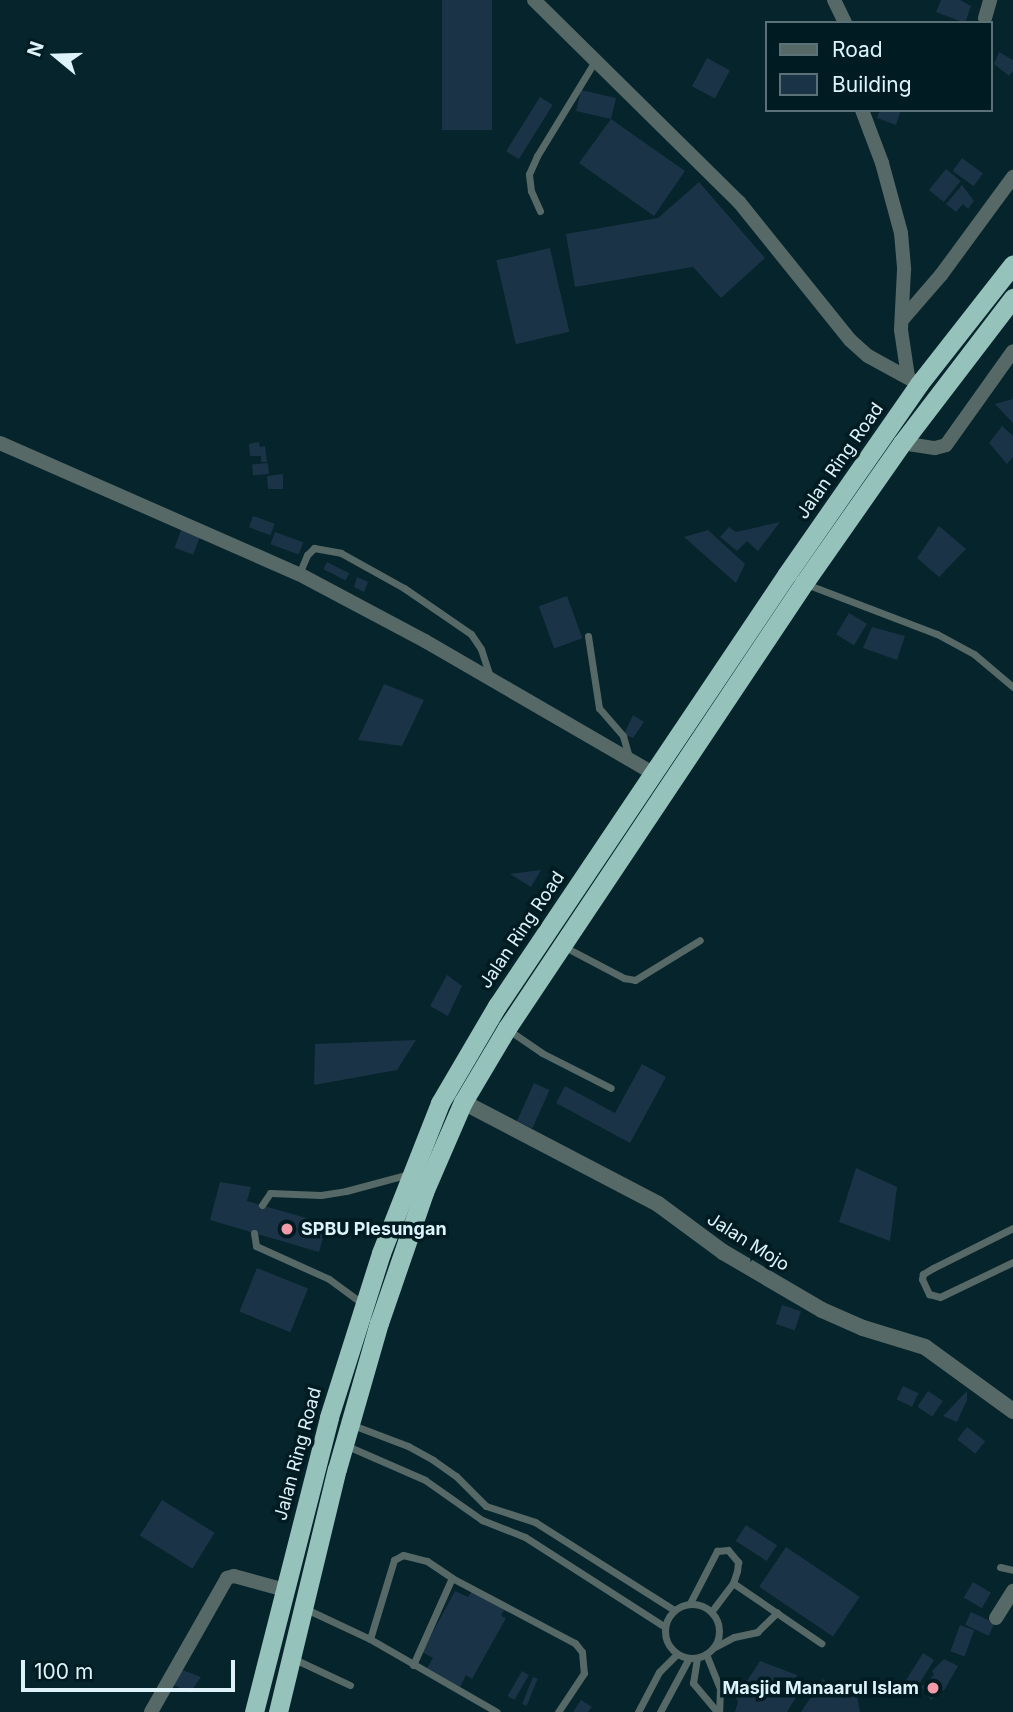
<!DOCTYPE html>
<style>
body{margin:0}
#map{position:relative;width:1013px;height:1712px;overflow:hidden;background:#06242b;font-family:Inter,sans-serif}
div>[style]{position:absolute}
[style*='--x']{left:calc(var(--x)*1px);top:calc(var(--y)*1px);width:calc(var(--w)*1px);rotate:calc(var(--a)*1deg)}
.building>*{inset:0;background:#1b3346;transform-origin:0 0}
.service>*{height:7px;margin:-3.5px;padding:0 3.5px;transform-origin:3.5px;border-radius:3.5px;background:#566966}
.service>.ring{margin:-3.5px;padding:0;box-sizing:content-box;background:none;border:7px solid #566966;border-radius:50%}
.minor>*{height:14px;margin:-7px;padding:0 7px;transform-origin:7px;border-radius:7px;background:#566966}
.tertiary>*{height:16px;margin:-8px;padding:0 8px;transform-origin:8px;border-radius:8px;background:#566966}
.trunk>*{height:19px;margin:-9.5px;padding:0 9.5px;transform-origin:9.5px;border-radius:9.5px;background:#95c2bb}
.dots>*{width:19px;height:19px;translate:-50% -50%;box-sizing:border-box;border:4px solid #001b21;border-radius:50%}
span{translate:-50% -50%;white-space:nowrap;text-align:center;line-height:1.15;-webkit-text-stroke:7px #001b21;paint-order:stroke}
.street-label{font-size:18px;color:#def3f9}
.poi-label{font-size:18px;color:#def3f9;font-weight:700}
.left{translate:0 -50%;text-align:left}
.right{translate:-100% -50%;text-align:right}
.legend{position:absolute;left:765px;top:21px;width:228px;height:91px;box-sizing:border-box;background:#001b21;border:2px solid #597177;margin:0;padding:9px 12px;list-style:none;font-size:21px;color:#def3f9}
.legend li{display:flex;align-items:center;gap:14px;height:35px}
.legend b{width:35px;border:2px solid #597177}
.north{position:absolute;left:21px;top:21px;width:70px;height:70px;-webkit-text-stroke:5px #001b21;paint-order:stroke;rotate:289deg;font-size:19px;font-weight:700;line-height:28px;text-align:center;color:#def3f9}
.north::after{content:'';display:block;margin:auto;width:24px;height:32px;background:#def3f9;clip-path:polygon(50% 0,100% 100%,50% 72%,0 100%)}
.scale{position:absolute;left:21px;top:1660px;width:214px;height:32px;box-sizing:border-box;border:4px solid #def3f9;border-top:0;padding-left:9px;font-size:21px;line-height:24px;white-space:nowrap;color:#def3f9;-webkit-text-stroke:5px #001b21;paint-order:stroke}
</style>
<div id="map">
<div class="building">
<i style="left:442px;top:0;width:50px;height:130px"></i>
<i style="clip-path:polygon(941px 0,960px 0,971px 6px,965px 23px,936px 12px)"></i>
<i style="clip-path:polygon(999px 52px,1013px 60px,1013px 71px,1009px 76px,994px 64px)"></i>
<i style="left:707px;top:58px;width:26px;height:32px;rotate:28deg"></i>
<i style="clip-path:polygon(581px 90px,616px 98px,611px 119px,685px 171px,654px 216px,579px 163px,611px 119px,576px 111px)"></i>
<i style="left:540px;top:97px;width:15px;height:64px;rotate:32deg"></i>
<i style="clip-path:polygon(880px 110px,901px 110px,896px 125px,877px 118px)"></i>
<i style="left:962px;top:158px;width:26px;height:16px;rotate:36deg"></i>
<i style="left:946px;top:169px;width:19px;height:27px;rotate:39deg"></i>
<i style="clip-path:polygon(699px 182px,765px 258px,721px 298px,693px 267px,575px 287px,566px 234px,658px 218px)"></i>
<i style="clip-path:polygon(962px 185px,974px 201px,968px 209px,963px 204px,956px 212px,946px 204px)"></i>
<i style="left:550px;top:248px;width:86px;height:55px;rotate:77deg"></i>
<i style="clip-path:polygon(1013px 399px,1013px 423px,995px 404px)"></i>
<i style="clip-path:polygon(1002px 426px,1013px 436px,1013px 457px,1007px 464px,989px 443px)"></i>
<i style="clip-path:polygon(259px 442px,260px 447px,265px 446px,267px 462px,261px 462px,261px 456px,250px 456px,249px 444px)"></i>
<i style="left:268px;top:463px;width:11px;height:16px;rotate:85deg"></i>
<i style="clip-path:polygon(283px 474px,283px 489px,268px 489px,267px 476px)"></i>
<i style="left:253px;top:516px;width:23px;height:12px;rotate:20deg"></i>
<i style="clip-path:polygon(780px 522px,758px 551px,747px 541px,737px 551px,720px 537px,729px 527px,736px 532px)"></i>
<i style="clip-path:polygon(939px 526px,966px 549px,939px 577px,917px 558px)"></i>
<i style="left:181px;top:530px;width:20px;height:19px;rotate:20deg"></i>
<i style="clip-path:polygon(708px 530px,745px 564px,736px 583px,684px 537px)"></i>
<i style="left:275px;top:532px;width:30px;height:13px;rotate:20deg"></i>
<i style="left:327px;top:562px;width:25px;height:8px;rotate:27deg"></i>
<i style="clip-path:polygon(357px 577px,368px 582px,364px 592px,354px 587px)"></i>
<i style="left:567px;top:596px;width:45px;height:30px;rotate:70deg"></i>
<i style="left:849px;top:613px;width:21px;height:25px;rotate:31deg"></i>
<i style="clip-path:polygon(872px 627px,905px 636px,897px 660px,863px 648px)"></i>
<i style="clip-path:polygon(384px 684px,424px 700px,402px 746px,358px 740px)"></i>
<i style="clip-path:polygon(633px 715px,644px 722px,633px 738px,624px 734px)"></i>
<i style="clip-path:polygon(541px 870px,531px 887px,510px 874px)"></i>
<i style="clip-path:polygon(447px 975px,462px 986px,448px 1016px,430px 1006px)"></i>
<i style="clip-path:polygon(416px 1040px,397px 1070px,314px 1085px,315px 1044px)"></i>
<i style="clip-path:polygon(642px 1064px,666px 1077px,630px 1143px,556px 1103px,565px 1086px,615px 1113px)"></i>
<i style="left:534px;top:1083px;width:17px;height:42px;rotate:24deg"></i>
<i style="clip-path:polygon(856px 1168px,897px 1187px,890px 1241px,839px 1222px)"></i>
<i style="clip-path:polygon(220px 1182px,251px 1187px,247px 1201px,327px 1224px,319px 1252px,210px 1220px)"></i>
<i style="left:257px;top:1268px;width:55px;height:47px;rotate:22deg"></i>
<i style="left:782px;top:1305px;width:20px;height:20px;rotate:18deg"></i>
<i style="left:903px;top:1386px;width:17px;height:15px;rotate:25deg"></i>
<i style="left:928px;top:1391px;width:18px;height:19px;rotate:34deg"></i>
<i style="clip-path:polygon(967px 1391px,967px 1400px,957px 1422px,943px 1416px)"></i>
<i style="left:967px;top:1427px;width:23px;height:16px;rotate:38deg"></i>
<i style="left:162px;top:1500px;width:62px;height:42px;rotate:32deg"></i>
<i style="left:746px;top:1525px;width:37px;height:19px;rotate:33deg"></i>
<i style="left:786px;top:1547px;width:89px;height:48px;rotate:34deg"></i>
<i style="left:973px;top:1582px;width:21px;height:18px;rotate:31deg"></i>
<i style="clip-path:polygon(455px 1591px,468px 1597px,472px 1591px,504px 1610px,501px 1616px,506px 1618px,472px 1679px,466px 1675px,460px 1687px,427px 1668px,433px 1658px,422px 1652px)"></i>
<i style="left:971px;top:1612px;width:26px;height:14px;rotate:25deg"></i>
<i style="left:960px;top:1625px;width:15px;height:28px;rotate:20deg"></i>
<i style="left:923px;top:1653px;width:13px;height:42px;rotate:32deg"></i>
<i style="clip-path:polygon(944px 1659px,958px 1666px,945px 1689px,931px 1700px,921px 1687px,934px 1675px,932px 1671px)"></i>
<i style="clip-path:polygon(760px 1661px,797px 1675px,795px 1682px,799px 1685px,793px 1693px,796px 1697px,787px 1712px,735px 1712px,738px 1702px,736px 1698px)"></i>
<i style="clip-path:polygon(177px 1668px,201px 1677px,190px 1693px,168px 1682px)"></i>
<i style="left:522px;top:1671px;width:8px;height:29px;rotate:30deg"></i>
<i style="left:533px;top:1677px;width:5px;height:29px;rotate:22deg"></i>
<i style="clip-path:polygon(823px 1679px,843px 1693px,856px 1691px,860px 1712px,801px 1712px)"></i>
<i style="clip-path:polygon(581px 1700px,592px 1707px,588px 1712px,573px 1712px)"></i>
</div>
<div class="service">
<i style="--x:540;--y:211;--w:22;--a:-114"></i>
<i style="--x:531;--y:191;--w:17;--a:-97"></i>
<i style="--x:529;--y:174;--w:20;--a:-66"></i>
<i style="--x:537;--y:156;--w:111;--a:-58.6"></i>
<i style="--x:299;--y:574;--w:21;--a:-67"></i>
<i style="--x:307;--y:555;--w:10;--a:-45"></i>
<i style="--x:314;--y:548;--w:27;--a:10"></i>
<i style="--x:341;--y:553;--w:72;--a:29.1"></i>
<i style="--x:404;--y:588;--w:81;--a:34.5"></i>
<i style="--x:471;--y:634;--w:18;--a:56"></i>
<i style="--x:481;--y:649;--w:29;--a:72"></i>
<i style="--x:806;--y:584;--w:140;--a:20.9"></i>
<i style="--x:937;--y:634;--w:42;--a:28.4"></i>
<i style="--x:974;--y:654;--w:51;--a:40.2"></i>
<i style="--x:588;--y:636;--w:73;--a:81.3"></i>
<i style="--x:599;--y:708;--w:37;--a:49"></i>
<i style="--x:623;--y:736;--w:22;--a:74"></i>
<i style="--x:563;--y:946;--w:69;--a:27.7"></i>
<i style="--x:624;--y:978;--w:11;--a:10"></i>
<i style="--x:635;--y:980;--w:76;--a:-31.6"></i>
<i style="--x:507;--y:1029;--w:42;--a:34.4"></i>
<i style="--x:542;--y:1053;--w:77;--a:26.9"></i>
<i style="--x:262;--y:1205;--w:14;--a:-56"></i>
<i style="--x:270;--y:1193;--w:51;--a:2.2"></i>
<i style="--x:321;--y:1195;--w:25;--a:-9"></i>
<i style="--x:346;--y:1191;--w:65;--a:-15.1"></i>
<i style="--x:1013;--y:1228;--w:89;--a:153.4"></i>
<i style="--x:933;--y:1268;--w:12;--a:149"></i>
<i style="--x:923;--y:1274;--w:5;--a:101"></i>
<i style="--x:922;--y:1279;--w:17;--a:65"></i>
<i style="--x:929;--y:1294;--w:11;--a:15"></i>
<i style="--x:940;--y:1297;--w:81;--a:-25.6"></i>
<i style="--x:254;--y:1233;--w:13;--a:81"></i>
<i style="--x:256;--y:1246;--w:80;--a:24.3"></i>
<i style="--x:329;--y:1279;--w:42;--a:36.3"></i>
<i style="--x:350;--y:1424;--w:62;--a:20.8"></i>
<i style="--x:408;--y:1446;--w:29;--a:29"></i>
<i style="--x:433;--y:1460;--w:28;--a:35"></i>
<i style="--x:456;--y:1476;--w:42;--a:45"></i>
<i style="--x:486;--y:1506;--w:52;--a:18.1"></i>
<i style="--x:535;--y:1522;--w:165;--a:32.3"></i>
<i style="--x:345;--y:1445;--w:87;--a:23.6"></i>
<i style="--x:425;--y:1480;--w:70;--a:35.1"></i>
<i style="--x:482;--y:1520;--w:46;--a:21.6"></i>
<i style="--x:525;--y:1537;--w:166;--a:32.7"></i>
<i style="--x:1000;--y:1567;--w:13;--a:13"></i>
<i style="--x:733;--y:1583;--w:107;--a:34.3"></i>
<i style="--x:690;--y:1603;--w:59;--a:-62.6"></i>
<i style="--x:717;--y:1551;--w:11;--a:-5"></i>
<i style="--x:728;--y:1550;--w:16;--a:50"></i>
<i style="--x:738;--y:1562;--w:9;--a:96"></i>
<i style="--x:737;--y:1571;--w:13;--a:108"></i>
<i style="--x:733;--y:1583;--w:35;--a:127"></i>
<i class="ring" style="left:665px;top:1604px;width:47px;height:47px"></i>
<i style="--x:306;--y:1609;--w:71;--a:25.1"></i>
<i style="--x:370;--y:1639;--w:146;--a:29.9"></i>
<i style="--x:370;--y:1639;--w:83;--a:-73.1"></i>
<i style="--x:394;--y:1560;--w:10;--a:-29"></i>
<i style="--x:403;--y:1555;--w:25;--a:14"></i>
<i style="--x:427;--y:1561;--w:30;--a:34"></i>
<i style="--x:452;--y:1578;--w:139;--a:27.9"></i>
<i style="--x:575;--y:1643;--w:11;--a:52"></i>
<i style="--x:582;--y:1652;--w:21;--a:85"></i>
<i style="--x:584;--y:1673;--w:47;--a:123.7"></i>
<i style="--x:715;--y:1647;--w:21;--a:-28"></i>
<i style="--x:734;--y:1637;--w:24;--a:-12"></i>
<i style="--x:757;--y:1632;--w:28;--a:-44"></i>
<i style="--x:706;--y:1654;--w:37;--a:68"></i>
<i style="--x:720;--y:1688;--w:24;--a:92"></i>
<i style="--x:292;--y:1658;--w:64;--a:25"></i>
<i style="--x:697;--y:1658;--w:25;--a:99"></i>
<i style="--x:693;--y:1683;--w:38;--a:50"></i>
<i style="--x:413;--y:1665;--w:95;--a:-65.9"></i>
<i style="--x:638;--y:1712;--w:45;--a:-62.3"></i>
<i style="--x:659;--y:1672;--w:25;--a:-45"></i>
<i style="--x:660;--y:1712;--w:61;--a:-61.8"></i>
</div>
<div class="minor">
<i style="--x:534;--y:0;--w:288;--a:44.6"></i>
<i style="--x:739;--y:202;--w:177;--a:51.2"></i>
<i style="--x:850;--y:340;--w:24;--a:42"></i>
<i style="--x:868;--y:356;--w:58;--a:28.8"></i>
<i style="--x:834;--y:0;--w:25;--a:64"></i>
<i style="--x:985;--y:18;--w:19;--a:-74"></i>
<i style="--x:862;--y:110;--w:57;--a:69.3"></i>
<i style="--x:882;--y:163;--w:73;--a:74.8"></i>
<i style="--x:901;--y:233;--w:37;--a:85"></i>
<i style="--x:904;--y:270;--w:60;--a:92.9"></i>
<i style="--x:901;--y:330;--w:48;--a:81.5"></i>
<i style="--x:902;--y:320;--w:60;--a:-49.1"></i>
<i style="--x:941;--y:275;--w:122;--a:-53.7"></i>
<i style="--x:0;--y:443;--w:326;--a:23.7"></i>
<i style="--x:299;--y:574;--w:143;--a:28"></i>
<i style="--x:425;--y:641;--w:263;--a:30.1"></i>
<i style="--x:902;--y:443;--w:33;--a:9"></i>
<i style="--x:935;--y:448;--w:11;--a:-15"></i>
<i style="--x:946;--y:445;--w:115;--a:-54.5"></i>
<i style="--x:996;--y:1618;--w:32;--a:-58"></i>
<i style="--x:151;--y:1712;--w:154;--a:-60.4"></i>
<i style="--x:227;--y:1578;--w:7;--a:-16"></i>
<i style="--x:234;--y:1576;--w:53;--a:15.4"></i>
</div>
<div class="tertiary">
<i style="--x:463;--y:1102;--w:220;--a:27.6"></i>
<i style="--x:658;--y:1204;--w:81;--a:36.4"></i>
<i style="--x:723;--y:1252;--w:115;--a:30.4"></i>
<i style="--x:822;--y:1310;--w:45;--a:23.7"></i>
<i style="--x:863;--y:1328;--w:65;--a:17"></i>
<i style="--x:925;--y:1347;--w:109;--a:36"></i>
</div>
<div class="trunk">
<i style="--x:254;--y:1712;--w:304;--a:-75.7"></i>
<i style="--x:329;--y:1417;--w:172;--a:-72.4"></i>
<i style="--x:381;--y:1253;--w:161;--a:-68.5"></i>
<i style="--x:440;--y:1103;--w:113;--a:-59.6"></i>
<i style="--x:497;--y:1006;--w:520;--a:-56.13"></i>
<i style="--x:787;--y:574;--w:231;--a:-55.2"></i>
<i style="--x:919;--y:384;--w:152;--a:-51.9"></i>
<i style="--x:278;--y:1712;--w:250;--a:-76.4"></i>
<i style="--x:337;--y:1469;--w:152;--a:-74"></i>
<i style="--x:379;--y:1323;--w:139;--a:-71"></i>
<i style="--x:424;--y:1192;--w:98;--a:-66.6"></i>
<i style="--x:463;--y:1102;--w:86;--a:-59.3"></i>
<i style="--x:507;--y:1028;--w:535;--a:-56.28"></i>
<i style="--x:804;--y:583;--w:171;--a:-55"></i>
<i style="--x:902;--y:443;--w:183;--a:-52.6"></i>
</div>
<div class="dots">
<i style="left:287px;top:1229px;background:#f39aa9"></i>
<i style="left:933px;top:1688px;background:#f39aa9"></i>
</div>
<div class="street-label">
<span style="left:840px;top:461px;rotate:-55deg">Jalan Ring Road</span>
<span style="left:522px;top:930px;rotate:-56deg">Jalan Ring Road</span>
<span style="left:748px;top:1242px;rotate:32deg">Jalan Mojo</span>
<span style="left:298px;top:1454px;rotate:-75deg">Jalan Ring Road</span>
</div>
<div class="poi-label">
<span class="left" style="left:301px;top:1229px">SPBU Plesungan</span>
<span class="right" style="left:919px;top:1688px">Masjid Manaarul Islam</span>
</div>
<ul class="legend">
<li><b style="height:9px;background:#566966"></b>Road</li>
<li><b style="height:19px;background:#1b3346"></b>Building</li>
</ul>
<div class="north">N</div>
<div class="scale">100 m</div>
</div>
